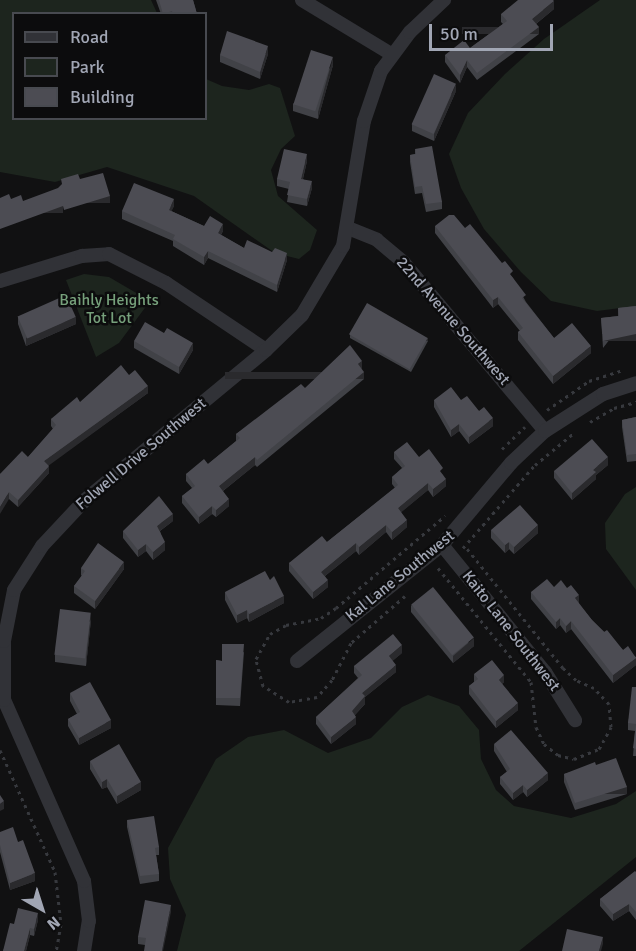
<!DOCTYPE html>
<style>
body{margin:0}
#map{position:relative;width:636px;height:951px;overflow:hidden;background:#111112;font-family:Signika,sans-serif}
div>[style]{position:absolute}
[style*='--x']{left:calc(var(--x)*1px);top:calc(var(--y)*1px);width:calc(var(--w)*1px);rotate:calc(var(--a)*1deg)}
.green>*{inset:0;background:#1d251e}
.path>*{height:3px;margin-top:-1.5px;transform-origin:0;background:repeating-linear-gradient(90deg,#37393e 0 3px,transparent 0 7.5px)}
.minor>*{height:14px;margin:-7px;padding:0 7px;transform-origin:7px;border-radius:7px;background:#313237}
.wall>*{inset:0;background:#414247}
.shaded-wall>*{inset:0;background:#2a2a2d;transform-origin:0 0}
.building>*{inset:0;background:#4c4c53;transform-origin:0 0}
span{translate:-50% -50%;white-space:nowrap;text-align:center;line-height:1.15;-webkit-text-stroke:5px #0c0c0d;paint-order:stroke}
.park-label{font-size:16px;color:#76a07b}
.street-label{font-size:16px;color:#a1a6b4}
.legend{position:absolute;left:12px;top:12px;width:195px;height:108px;box-sizing:border-box;background:#0c0c0d;border:2px solid #484a50;margin:0;padding:8px 10px;list-style:none;font-size:18px;color:#a1a6b4}
.legend li{display:flex;align-items:center;gap:12px;height:30px}
.legend b{width:30px;border:2px solid #484a50}
.north{position:absolute;left:12px;top:879px;width:60px;height:60px;-webkit-text-stroke:4px #0c0c0d;paint-order:stroke;rotate:141deg;font-size:16px;font-weight:700;line-height:24px;text-align:center;color:#a1a6b4}
.north::after{content:'';display:block;margin:auto;width:21px;height:27px;background:#a1a6b4;clip-path:polygon(50% 0,100% 100%,50% 72%,0 100%)}
.scale{position:absolute;left:429px;top:24px;width:124px;height:27px;box-sizing:border-box;border:3px solid #a1a6b4;border-top:0;padding-left:8px;font-size:18px;line-height:21px;white-space:nowrap;color:#a1a6b4;-webkit-text-stroke:4px #0c0c0d;paint-order:stroke}
</style>
<div id="map">
<div class="green">
<i style="clip-path:polygon(0 0,151px 0,157px 13px,14px 14px,14px 118px,206px 118px,206px 79px,222px 86px,249px 90px,269px 84px,280px 88px,295px 136px,281px 149px,271px 170px,278px 196px,317px 230px,310px 250px,299px 259px,275px 253px,194px 196px,107px 167px,55px 182px,0 172px)"></i>
<i style="clip-path:polygon(600px 0,636px 0,636px 306px,597px 311px,551px 301px,521px 272px,484px 229px,461px 188px,449px 154px,468px 113px,505px 74px,544px 39px)"></i>
<i style="clip-path:polygon(84px 274px,109px 277px,150px 301px,119px 343px,96px 357px,66px 280px)"></i>
<i style="clip-path:polygon(636px 487px,636px 590px,606px 549px,605px 523px,625px 494px)"></i>
<i style="clip-path:polygon(428px 695px,459px 706px,479px 730px,481px 759px,496px 790px,514px 806px,571px 818px,616px 804px,636px 791px,636px 857px,519px 951px,177px 951px,186px 915px,170px 879px,168px 848px,216px 759px,248px 737px,284px 730px,328px 753px,371px 738px,402px 707px)"></i>
</div>
<div class="path">
<i style="--x:547;--y:410;--w:51;--a:-34.6"></i>
<i style="--x:589;--y:381;--w:36;--a:-18"></i>
<i style="--x:590;--y:422;--w:28;--a:-30"></i>
<i style="--x:614;--y:408;--w:23;--a:-15"></i>
<i style="--x:502;--y:449;--w:32;--a:-44"></i>
<i style="--x:463;--y:548;--w:110;--a:-49.1"></i>
<i style="--x:535;--y:465;--w:52;--a:-39.5"></i>
<i style="--x:438;--y:568;--w:147;--a:50.8"></i>
<i style="--x:531;--y:682;--w:45;--a:83.7"></i>
<i style="--x:536;--y:727;--w:19;--a:65"></i>
<i style="--x:544;--y:744;--w:18;--a:38"></i>
<i style="--x:558;--y:755;--w:16;--a:14"></i>
<i style="--x:574;--y:759;--w:27;--a:-22"></i>
<i style="--x:599;--y:749;--w:25;--a:-61"></i>
<i style="--x:611;--y:727;--w:23;--a:-95"></i>
<i style="--x:609;--y:704;--w:22;--a:-133"></i>
<i style="--x:594;--y:688;--w:20;--a:-156"></i>
<i style="--x:576;--y:680;--w:18;--a:-137"></i>
<i style="--x:563;--y:668;--w:156;--a:-128.8"></i>
<i style="--x:405;--y:596;--w:72;--a:139"></i>
<i style="--x:351;--y:643;--w:42;--a:117.2"></i>
<i style="--x:332;--y:680;--w:23;--a:131"></i>
<i style="--x:317;--y:697;--w:28;--a:170"></i>
<i style="--x:289;--y:702;--w:31;--a:-148"></i>
<i style="--x:263;--y:686;--w:28;--a:-105"></i>
<i style="--x:256;--y:659;--w:29;--a:-61"></i>
<i style="--x:270;--y:634;--w:18;--a:-29"></i>
<i style="--x:286;--y:625;--w:36;--a:-11"></i>
<i style="--x:321;--y:618;--w:18;--a:-34"></i>
<i style="--x:336;--y:608;--w:143;--a:-40.2"></i>
<i style="--x:0;--y:750;--w:134;--a:65.7"></i>
<i style="--x:55;--y:872;--w:52;--a:83.4"></i>
<i style="--x:61;--y:924;--w:27;--a:100"></i>
</div>
<div class="minor">
<i style="--x:302;--y:0;--w:104;--a:31.2"></i>
<i style="--x:348;--y:228;--w:31;--a:22"></i>
<i style="--x:377;--y:240;--w:35;--a:40"></i>
<i style="--x:404;--y:263;--w:219;--a:50"></i>
<i style="--x:0;--y:281;--w:86;--a:-17"></i>
<i style="--x:82;--y:256;--w:27;--a:-4"></i>
<i style="--x:109;--y:254;--w:64;--a:27"></i>
<i style="--x:166;--y:283;--w:120;--a:33.8"></i>
<i style="--x:442;--y:545;--w:164;--a:51"></i>
<i style="--x:545;--y:672;--w:57;--a:58"></i>
<i style="--x:297;--y:661;--w:186;--a:-38.7"></i>
<i style="--x:442;--y:545;--w:107;--a:-49.9"></i>
<i style="--x:511;--y:463;--w:47;--a:-43.3"></i>
<i style="--x:545;--y:431;--w:69;--a:-32.5"></i>
<i style="--x:603;--y:394;--w:35;--a:-18"></i>
<i style="--x:84;--y:951;--w:30;--a:-81"></i>
<i style="--x:89;--y:921;--w:40;--a:-97.1"></i>
<i style="--x:84;--y:881;--w:198;--a:-113.8"></i>
<i style="--x:4;--y:700;--w:59;--a:-90"></i>
<i style="--x:4;--y:641;--w:52;--a:-78.9"></i>
<i style="--x:14;--y:590;--w:52;--a:-57.5"></i>
<i style="--x:42;--y:546;--w:63;--a:-46.9"></i>
<i style="--x:85;--y:500;--w:235;--a:-39.6"></i>
<i style="--x:266;--y:350;--w:50;--a:-44.2"></i>
<i style="--x:302;--y:315;--w:80;--a:-59.3"></i>
<i style="--x:343;--y:246;--w:127;--a:-80.5"></i>
<i style="--x:364;--y:121;--w:53;--a:-71.2"></i>
<i style="--x:381;--y:71;--w:49;--a:-53.4"></i>
<i style="--x:410;--y:32;--w:47;--a:-43.3"></i>
</div>
<div class="wall">
<i style="clip-path:polygon(156px 0,193px 0,197px 14px,161px 14px)"></i>
<i style="clip-path:polygon(554px 9px,536px 24px,539px 34px,477px 80px,467px 67px,460px 83px,445px 62px,445px 55px,470px 48px,503px 24px,501px 22px,501px 14px)"></i>
<i style="clip-path:polygon(268px 54px,260px 79px,220px 62px,220px 55px)"></i>
<i style="clip-path:polygon(333px 65px,318px 119px,293px 111px,293px 104px)"></i>
<i style="clip-path:polygon(456px 91px,434px 141px,412px 131px,412px 124px)"></i>
<i style="clip-path:polygon(415px 149px,442px 202px,442px 209px,426px 212px,422px 193px,415px 194px,410px 162px,410px 155px,415px 154px)"></i>
<i style="clip-path:polygon(307px 161px,303px 179px,312px 188px,307px 206px,287px 202px,289px 189px,277px 186px,277px 179px)"></i>
<i style="clip-path:polygon(174px 206px,171px 211px,204px 226px,223px 231px,221px 235px,244px 248px,287px 260px,277px 292px,208px 258px,204px 265px,173px 246px,173px 241px,122px 219px,122px 211px)"></i>
<i style="clip-path:polygon(435px 226px,465px 228px,513px 278px,526px 302px,554px 338px,591px 353px,553px 384px,518px 340px,518px 332px,520px 331px,498px 304px,493px 308px,435px 233px)"></i>
<i style="clip-path:polygon(636px 306px,603px 348px,601px 318px,618px 316px,618px 308px)"></i>
<i style="clip-path:polygon(18px 317px,76px 324px,26px 346px,18px 324px)"></i>
<i style="clip-path:polygon(350px 335px,428px 341px,411px 372px,350px 338px)"></i>
<i style="clip-path:polygon(134px 341px,193px 350px,179px 374px,134px 348px)"></i>
<i style="clip-path:polygon(362px 368px,361px 369px,364px 379px,257px 467px,255px 465px,223px 491px,229px 506px,216px 517px,212px 514px,199px 524px,182px 503px,182px 496px,192px 488px,186px 481px,186px 474px,208px 464px,236px 441px,236px 434px,305px 388px)"></i>
<i style="clip-path:polygon(129px 375px,148px 393px,48px 465px,49px 473px,18px 507px,9px 499px,0 474px,28px 457px,53px 429px,51px 426px,51px 419px)"></i>
<i style="clip-path:polygon(434px 400px,461px 400px,479px 411px,493px 426px,469px 444px,459px 431px,451px 437px,434px 407px)"></i>
<i style="clip-path:polygon(636px 417px,636px 461px,627px 462px,622px 427px,622px 420px)"></i>
<i style="clip-path:polygon(394px 452px,419px 457px,443px 475px,446px 486px,433px 497px,428px 490px,401px 512px,407px 527px,392px 540px,386px 532px,359px 555px,356px 551px,325px 576px,328px 587px,313px 599px,289px 571px,289px 563px,327px 542px,395px 488px,392px 484px,392px 477px,402px 468px,394px 459px)"></i>
<i style="clip-path:polygon(608px 465px,596px 475px,596px 479px,572px 500px,554px 478px,554px 471px)"></i>
<i style="clip-path:polygon(173px 521px,160px 531px,165px 550px,153px 560px,146px 551px,138px 557px,123px 538px,123px 531px)"></i>
<i style="clip-path:polygon(491px 530px,538px 533px,514px 554px,509px 549px,505px 553px,491px 538px)"></i>
<i style="clip-path:polygon(81px 568px,124px 569px,95px 609px,74px 593px,74px 586px,82px 576px,81px 575px)"></i>
<i style="clip-path:polygon(554px 587px,579px 602px,578px 603px,592px 620px,623px 650px,636px 657px,636px 665px,613px 683px,571px 629px,566px 633px,560px 625px,556px 629px,531px 599px,531px 592px)"></i>
<i style="clip-path:polygon(225px 592px,284px 603px,249px 622px,247px 618px,237px 623px,225px 600px)"></i>
<i style="clip-path:polygon(411px 605px,474px 646px,453px 663px,411px 612px)"></i>
<i style="clip-path:polygon(91px 620px,86px 666px,55px 662px,55px 655px)"></i>
<i style="clip-path:polygon(244px 652px,240px 706px,216px 705px,216px 660px,222px 661px)"></i>
<i style="clip-path:polygon(402px 653px,392px 661px,396px 672px,365px 697px,365px 704px,355px 715px,356px 724px,331px 744px,316px 724px,316px 717px,358px 678px,354px 673px,354px 666px)"></i>
<i style="clip-path:polygon(474px 674px,504px 682px,502px 684px,518px 710px,496px 728px,469px 694px,469px 686px,474px 682px)"></i>
<i style="clip-path:polygon(636px 687px,636px 756px,633px 756px,635px 731px,628px 730px,628px 723px)"></i>
<i style="clip-path:polygon(70px 693px,111px 728px,79px 745px,68px 726px,68px 719px,77px 714px,70px 701px)"></i>
<i style="clip-path:polygon(494px 744px,548px 780px,527px 797px,523px 792px,513px 800px,500px 784px,500px 777px,507px 772px,494px 751px)"></i>
<i style="clip-path:polygon(90px 761px,141px 790px,117px 804px,107px 787px,102px 789px,90px 769px)"></i>
<i style="clip-path:polygon(596px 765px,627px 794px,575px 810px,564px 782px,564px 774px)"></i>
<i style="clip-path:polygon(127px 820px,159px 847px,159px 855px,156px 855px,159px 874px,159px 881px,140px 884px,127px 827px)"></i>
<i style="clip-path:polygon(0 832px,18px 842px,35px 881px,10px 890px,0 852px)"></i>
<i style="clip-path:polygon(636px 872px,636px 920px,629px 911px,613px 921px,600px 906px,600px 899px)"></i>
<i style="clip-path:polygon(171px 912px,145px 945px,138px 944px,138px 937px)"></i>
<i style="clip-path:polygon(38px 920px,34px 936px,30px 935px,26px 951px,3px 951px,14px 924px)"></i>
</div>
<div class="shaded-wall">
<i style="clip-path:polygon(554px 1px,554px 9px,532px 27px,532px 19px)"></i>
<i style="left:539px;top:27px;width:7px;height:77px;rotate:90deg"></i>
<i style="clip-path:polygon(268px 46px,268px 54px,260px 79px,260px 72px)"></i>
<i style="clip-path:polygon(333px 57px,333px 65px,318px 119px,318px 112px)"></i>
<i style="clip-path:polygon(467px 60px,467px 67px,460px 83px,460px 75px)"></i>
<i style="clip-path:polygon(456px 84px,456px 91px,434px 141px,434px 134px)"></i>
<i style="clip-path:polygon(307px 154px,307px 161px,301px 186px,301px 179px)"></i>
<i style="clip-path:polygon(312px 181px,312px 188px,307px 206px,307px 199px)"></i>
<i style="left:110px;top:196px;width:7px;height:48px;rotate:90deg"></i>
<i style="clip-path:polygon(174px 199px,174px 206px,169px 217px,169px 210px)"></i>
<i style="left:63px;top:206px;width:7px;height:67px;rotate:90deg"></i>
<i style="clip-path:polygon(223px 224px,223px 231px,218px 240px,218px 233px)"></i>
<i style="clip-path:polygon(208px 251px,208px 258px,204px 265px,204px 257px)"></i>
<i style="clip-path:polygon(287px 253px,287px 260px,277px 292px,277px 285px)"></i>
<i style="clip-path:polygon(498px 297px,498px 304px,493px 308px,493px 300px)"></i>
<i style="clip-path:polygon(76px 317px,76px 324px,26px 346px,26px 338px)"></i>
<i style="left:636px;top:334px;width:7px;height:34px;rotate:90deg"></i>
<i style="left:428px;top:338px;width:3px;height:35px;rotate:90deg"></i>
<i style="clip-path:polygon(193px 343px,193px 350px,179px 374px,179px 367px)"></i>
<i style="clip-path:polygon(591px 346px,591px 353px,553px 384px,553px 376px)"></i>
<i style="clip-path:polygon(362px 361px,362px 368px,358px 371px,358px 364px)"></i>
<i style="left:364px;top:372px;width:7px;height:139px;rotate:90deg"></i>
<i style="clip-path:polygon(148px 386px,148px 393px,44px 469px,44px 461px)"></i>
<i style="clip-path:polygon(493px 418px,493px 426px,469px 444px,469px 437px)"></i>
<i style="clip-path:polygon(459px 424px,459px 431px,451px 437px,451px 430px)"></i>
<i style="clip-path:polygon(255px 457px,255px 465px,219px 494px,219px 486px)"></i>
<i style="clip-path:polygon(608px 457px,608px 465px,596px 475px,596px 479px,572px 500px,572px 493px,593px 470px)"></i>
<i style="clip-path:polygon(49px 466px,49px 473px,18px 507px,18px 500px)"></i>
<i style="clip-path:polygon(446px 479px,446px 486px,433px 497px,433px 489px)"></i>
<i style="clip-path:polygon(428px 483px,428px 490px,398px 515px,398px 508px)"></i>
<i style="clip-path:polygon(9px 492px,9px 499px,0 514px,0 507px)"></i>
<i style="clip-path:polygon(229px 499px,229px 506px,216px 517px,216px 510px)"></i>
<i style="clip-path:polygon(212px 506px,212px 514px,199px 524px,199px 517px)"></i>
<i style="clip-path:polygon(173px 514px,173px 521px,157px 533px,157px 526px)"></i>
<i style="clip-path:polygon(407px 520px,407px 527px,392px 540px,392px 532px)"></i>
<i style="clip-path:polygon(386px 525px,386px 532px,359px 555px,359px 547px)"></i>
<i style="clip-path:polygon(538px 525px,538px 533px,514px 554px,514px 547px)"></i>
<i style="clip-path:polygon(165px 542px,165px 550px,153px 560px,153px 552px)"></i>
<i style="clip-path:polygon(509px 542px,509px 549px,505px 553px,505px 545px)"></i>
<i style="clip-path:polygon(356px 543px,356px 551px,321px 579px,321px 572px)"></i>
<i style="clip-path:polygon(146px 544px,146px 551px,138px 557px,138px 550px)"></i>
<i style="clip-path:polygon(124px 562px,124px 569px,95px 609px,95px 601px)"></i>
<i style="clip-path:polygon(328px 580px,328px 587px,313px 599px,313px 592px)"></i>
<i style="clip-path:polygon(579px 595px,579px 602px,575px 606px,575px 598px)"></i>
<i style="clip-path:polygon(284px 596px,284px 603px,249px 622px,249px 614px)"></i>
<i style="clip-path:polygon(247px 610px,247px 618px,237px 623px,237px 615px)"></i>
<i style="clip-path:polygon(91px 613px,91px 620px,86px 666px,86px 659px)"></i>
<i style="clip-path:polygon(560px 618px,560px 625px,556px 629px,556px 622px)"></i>
<i style="clip-path:polygon(571px 621px,571px 629px,566px 633px,566px 626px)"></i>
<i style="clip-path:polygon(474px 638px,474px 646px,453px 663px,453px 656px)"></i>
<i style="clip-path:polygon(402px 645px,402px 653px,389px 664px,389px 656px)"></i>
<i style="clip-path:polygon(636px 658px,636px 665px,613px 683px,613px 675px)"></i>
<i style="clip-path:polygon(396px 665px,396px 672px,365px 697px,365px 704px,352px 718px,352px 711px,362px 693px)"></i>
<i style="clip-path:polygon(504px 675px,504px 682px,499px 687px,499px 680px)"></i>
<i style="clip-path:polygon(518px 703px,518px 710px,496px 728px,496px 721px)"></i>
<i style="clip-path:polygon(356px 717px,356px 724px,331px 744px,331px 737px)"></i>
<i style="clip-path:polygon(111px 720px,111px 728px,79px 745px,79px 738px)"></i>
<i style="clip-path:polygon(548px 773px,548px 780px,527px 797px,527px 790px)"></i>
<i style="clip-path:polygon(107px 779px,107px 787px,102px 789px,102px 782px)"></i>
<i style="clip-path:polygon(141px 782px,141px 790px,117px 804px,117px 796px)"></i>
<i style="clip-path:polygon(523px 785px,523px 792px,513px 800px,513px 793px)"></i>
<i style="left:627px;top:787px;width:7px;height:54px;rotate:90deg"></i>
<i style="clip-path:polygon(4px 801px,4px 809px,0 811px,0 804px)"></i>
<i style="clip-path:polygon(35px 873px,35px 881px,10px 890px,10px 883px)"></i>
<i style="clip-path:polygon(629px 904px,629px 911px,613px 921px,613px 914px)"></i>
<i style="clip-path:polygon(171px 905px,171px 912px,163px 951px,162px 951px)"></i>
<i style="clip-path:polygon(38px 913px,38px 920px,34px 936px,34px 929px)"></i>
<i style="clip-path:polygon(30px 928px,30px 935px,26px 951px,24px 951px)"></i>
<i style="clip-path:polygon(603px 937px,603px 944px,601px 951px,599px 951px)"></i>
</div>
<div class="building">
<i style="clip-path:polygon(159px 0,193px 0,197px 14px,173px 14px,172px 11px,163px 14px)"></i>
<i style="clip-path:polygon(518px 0,553px 0,554px 1px,532px 19px,539px 27px,477px 73px,467px 60px,460px 75px,445px 55px,464px 40px,470px 48px,507px 21px,501px 14px)"></i>
<i style="clip-path:polygon(227px 31px,268px 46px,260px 72px,220px 55px)"></i>
<i style="left:311px;top:50px;width:23px;height:57px;rotate:18deg"></i>
<i style="left:434px;top:74px;width:24px;height:55px;rotate:24deg"></i>
<i style="clip-path:polygon(432px 146px,442px 202px,426px 204px,422px 186px,415px 187px,410px 155px,416px 154px,415px 149px)"></i>
<i style="clip-path:polygon(284px 149px,307px 154px,301px 179px,312px 181px,307px 199px,287px 195px,290px 182px,277px 179px)"></i>
<i style="clip-path:polygon(103px 173px,110px 196px,64px 210px,63px 206px,0 229px,0 198px,9px 194px,11px 199px,21px 195px,23px 201px,58px 188px,62px 184px,61px 179px,78px 174px,80px 179px)"></i>
<i style="clip-path:polygon(134px 183px,174px 199px,169px 210px,204px 226px,210px 216px,223px 224px,218px 233px,244px 248px,247px 240px,272px 252px,275px 248px,287px 253px,277px 285px,208px 251px,204px 257px,173px 239px,175px 235px,122px 211px)"></i>
<i style="clip-path:polygon(449px 215px,454px 215px,465px 228px,470px 224px,502px 263px,505px 261px,513px 271px,510px 274px,526px 295px,522px 298px,554px 338px,572px 323px,591px 346px,553px 376px,518px 332px,523px 328px,498px 297px,493px 300px,435px 226px)"></i>
<i style="left:66px;top:295px;width:24px;height:53px;rotate:66deg"></i>
<i style="left:367px;top:303px;width:70px;height:36px;rotate:30deg"></i>
<i style="clip-path:polygon(636px 306px,636px 334px,603px 341px,601px 318px,619px 316px,618px 308px)"></i>
<i style="clip-path:polygon(145px 322px,164px 333px,167px 328px,193px 343px,179px 367px,134px 341px)"></i>
<i style="clip-path:polygon(350px 345px,362px 361px,358px 364px,364px 372px,257px 460px,255px 457px,219px 486px,229px 499px,216px 510px,212px 506px,199px 517px,182px 496px,195px 486px,186px 474px,204px 459px,208px 464px,240px 438px,236px 434px,301px 384px,305px 388px)"></i>
<i style="clip-path:polygon(121px 365px,129px 375px,135px 370px,148px 386px,44px 461px,49px 466px,18px 500px,9px 492px,0 507px,0 474px,22px 451px,28px 457px,56px 425px,51px 419px,77px 397px,80px 402px)"></i>
<i style="clip-path:polygon(451px 387px,461px 400px,467px 396px,479px 411px,484px 407px,493px 418px,469px 437px,459px 424px,451px 430px,434px 400px)"></i>
<i style="clip-path:polygon(636px 417px,636px 454px,627px 455px,622px 420px)"></i>
<i style="clip-path:polygon(592px 439px,608px 457px,593px 470px,596px 472px,572px 493px,554px 471px)"></i>
<i style="clip-path:polygon(407px 442px,419px 457px,429px 449px,443px 468px,440px 471px,446px 479px,433px 489px,428px 483px,398px 508px,407px 520px,392px 532px,386px 525px,359px 547px,356px 543px,321px 572px,328px 580px,313px 592px,289px 563px,322px 536px,327px 542px,398px 485px,392px 477px,405px 466px,394px 452px)"></i>
<i style="clip-path:polygon(159px 496px,173px 514px,157px 526px,165px 542px,153px 552px,146px 544px,138px 550px,123px 531px)"></i>
<i style="clip-path:polygon(520px 505px,538px 525px,514px 547px,509px 542px,505px 545px,491px 530px)"></i>
<i style="clip-path:polygon(98px 543px,124px 562px,95px 601px,74px 586px,85px 571px,81px 568px)"></i>
<i style="clip-path:polygon(265px 571px,270px 580px,274px 576px,284px 596px,249px 614px,247px 610px,237px 615px,225px 592px)"></i>
<i style="clip-path:polygon(547px 579px,554px 587px,561px 580px,567px 588px,571px 585px,579px 595px,575px 598px,592px 620px,604px 632px,607px 630px,623px 650px,628px 646px,636px 658px,613px 675px,571px 621px,566px 626px,560px 618px,556px 622px,531px 592px)"></i>
<i style="left:433px;top:587px;width:65px;height:28px;rotate:51deg"></i>
<i style="left:60px;top:609px;width:31px;height:46px;rotate:7deg"></i>
<i style="clip-path:polygon(393px 634px,402px 645px,389px 656px,396px 665px,362px 693px,365px 696px,352px 711px,356px 717px,331px 737px,316px 717px,362px 675px,354px 666px)"></i>
<i style="clip-path:polygon(222px 644px,244px 644px,240px 698px,216px 698px,216px 660px,222px 661px)"></i>
<i style="clip-path:polygon(492px 660px,504px 675px,499px 680px,518px 703px,496px 721px,469px 686px,478px 679px,474px 674px)"></i>
<i style="clip-path:polygon(90px 682px,111px 720px,79px 738px,68px 719px,80px 712px,70px 693px)"></i>
<i style="clip-path:polygon(632px 687px,636px 687px,636px 724px,628px 723px)"></i>
<i style="clip-path:polygon(636px 724px,636px 749px,633px 748px)"></i>
<i style="clip-path:polygon(511px 730px,548px 773px,527px 790px,523px 785px,513px 793px,500px 777px,510px 769px,494px 744px)"></i>
<i style="clip-path:polygon(119px 744px,141px 782px,117px 796px,107px 779px,102px 782px,90px 761px)"></i>
<i style="clip-path:polygon(616px 758px,627px 787px,575px 803px,564px 774px,595px 762px,596px 765px)"></i>
<i style="clip-path:polygon(0 795px,4px 801px,0 804px)"></i>
<i style="clip-path:polygon(154px 816px,159px 847px,155px 848px,159px 874px,140px 876px,127px 820px)"></i>
<i style="clip-path:polygon(13px 827px,18px 842px,23px 840px,35px 873px,10px 883px,0 845px,0 832px)"></i>
<i style="clip-path:polygon(635px 871px,636px 872px,636px 912px,629px 904px,613px 914px,600px 899px)"></i>
<i style="clip-path:polygon(145px 900px,171px 905px,162px 951px,144px 951px,146px 938px,138px 937px)"></i>
<i style="clip-path:polygon(18px 908px,38px 913px,34px 929px,30px 928px,24px 951px,3px 951px,10px 923px,14px 924px)"></i>
<i style="clip-path:polygon(567px 929px,603px 937px,599px 951px,562px 951px)"></i>
</div>
<div class="park-label">
<span style="left:109px;top:309px">Baihly Heights<br>Tot Lot</span>
</div>
<div class="street-label">
<span style="left:453px;top:321px;rotate:49deg">22nd Avenue Southwest</span>
<span style="left:141px;top:454px;rotate:-40deg">Folwell Drive Southwest</span>
<span style="left:400px;top:576px;rotate:-39deg">Kal Lane Southwest</span>
<span style="left:511px;top:631px;rotate:52deg">Kaito Lane Southwest</span>
</div>
<ul class="legend">
<li><b style="height:8px;background:#313237"></b>Road</li>
<li><b style="height:16px;background:#1d251e"></b>Park</li>
<li><b style="height:16px;background:#4c4c53"></b>Building</li>
</ul>
<div class="north">N</div>
<div class="scale">50 m</div>
</div>
